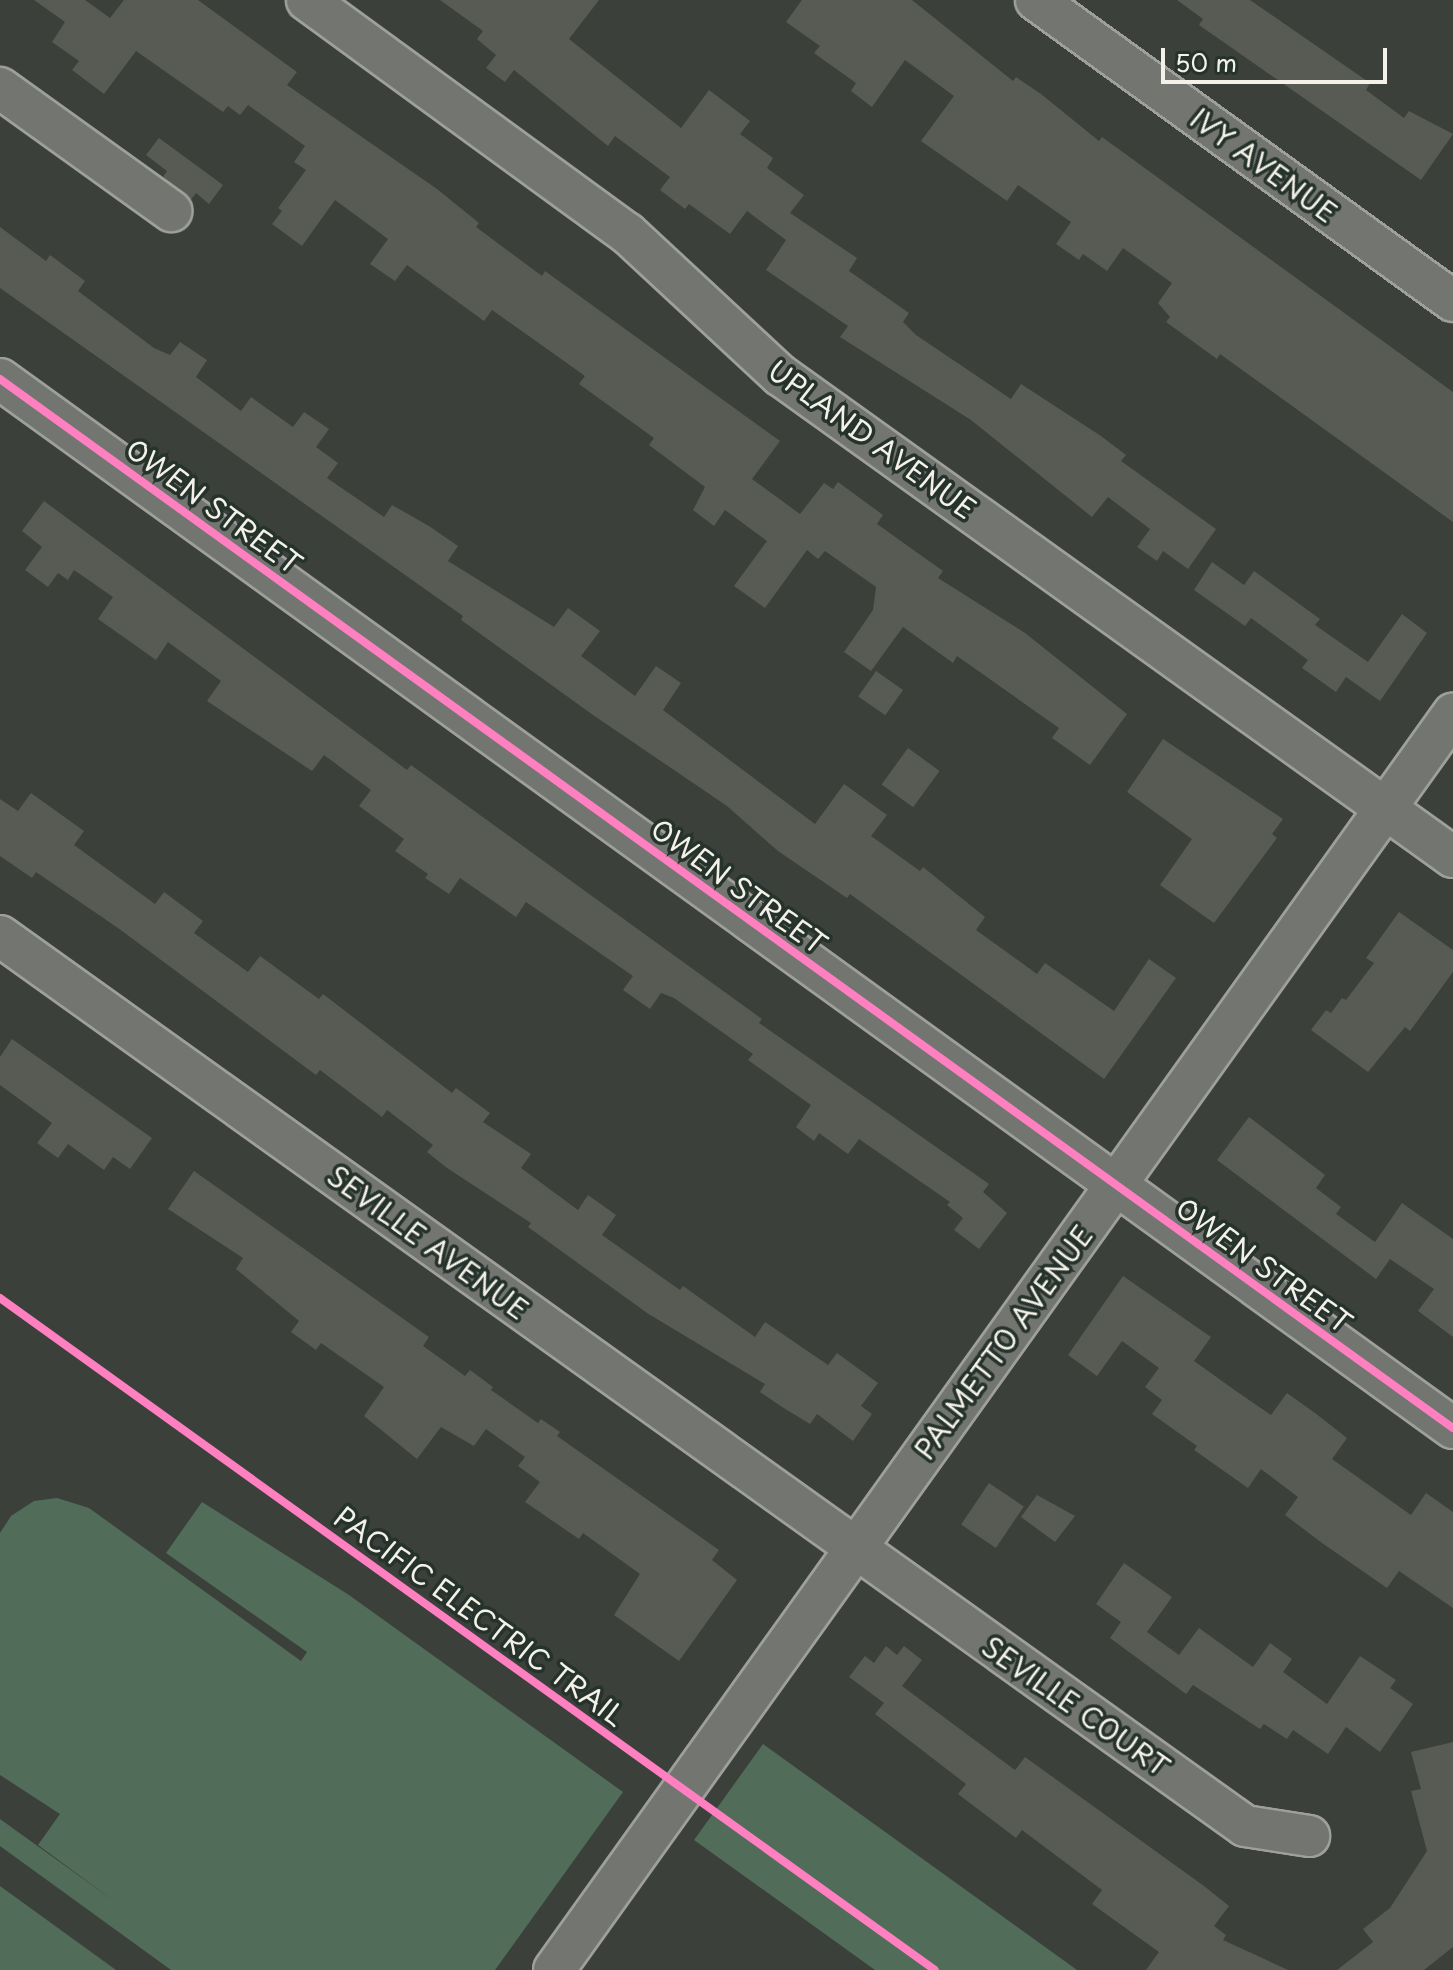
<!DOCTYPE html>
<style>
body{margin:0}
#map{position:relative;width:1453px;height:1970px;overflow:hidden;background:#3b403b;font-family:"Playpen Sans",sans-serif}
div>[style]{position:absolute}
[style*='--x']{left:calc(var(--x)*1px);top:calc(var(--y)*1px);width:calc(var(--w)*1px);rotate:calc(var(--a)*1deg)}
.green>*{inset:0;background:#516c58}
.building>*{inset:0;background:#585a54;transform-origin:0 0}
.roads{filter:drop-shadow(2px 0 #9fa09c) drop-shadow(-2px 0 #9fa09c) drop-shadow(0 2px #9fa09c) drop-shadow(0 -2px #9fa09c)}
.minor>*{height:40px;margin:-20px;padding:0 20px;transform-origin:20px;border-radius:20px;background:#737570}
.cycleway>*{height:8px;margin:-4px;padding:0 4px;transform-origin:4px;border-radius:4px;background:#ff80c0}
span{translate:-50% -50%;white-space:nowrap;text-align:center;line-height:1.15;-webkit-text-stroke:7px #26332d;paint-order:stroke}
.street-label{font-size:28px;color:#f4f1e8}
.scale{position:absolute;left:1161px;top:48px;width:226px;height:36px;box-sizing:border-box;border:4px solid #f4f1e8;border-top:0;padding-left:10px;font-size:24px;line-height:28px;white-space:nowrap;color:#f4f1e8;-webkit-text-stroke:6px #26332d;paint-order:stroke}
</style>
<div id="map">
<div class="green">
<i style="clip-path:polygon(57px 1498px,89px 1508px,301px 1661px,307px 1652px,166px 1553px,202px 1502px,349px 1595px,623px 1792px,495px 1970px,171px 1970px,0 1846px,0 1819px,114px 1901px,38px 1845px,60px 1814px,0 1775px,0 1533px,11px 1516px,34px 1501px)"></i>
<i style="clip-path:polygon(763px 1744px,1077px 1970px,875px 1970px,694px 1840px)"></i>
<i style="clip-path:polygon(0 1886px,116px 1970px,0 1970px)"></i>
</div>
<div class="building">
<i style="clip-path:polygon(34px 0,85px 0,110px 18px,124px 0,198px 0,297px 72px,287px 85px,437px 189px,479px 223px,476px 227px,542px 276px,545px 271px,780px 441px,752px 479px,800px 514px,824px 483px,833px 489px,838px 482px,883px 515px,877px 524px,943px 571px,938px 578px,1025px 633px,1127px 714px,1090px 765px,1052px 738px,1059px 728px,957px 656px,953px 663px,903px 627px,871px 671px,844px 652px,873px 610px,876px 587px,825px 551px,818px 559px,807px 550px,765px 608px,734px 586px,767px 541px,725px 510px,714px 526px,693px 510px,705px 487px,649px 445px,654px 438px,579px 384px,585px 376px,492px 310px,484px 321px,407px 265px,395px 281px,370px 264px,388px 239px,335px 200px,302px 246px,272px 224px,282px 211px,278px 208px,306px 170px,294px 162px,305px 146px,248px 105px,240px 115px,228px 106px,223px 112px,136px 51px,104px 94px,72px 70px,79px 61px,52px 42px,65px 22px)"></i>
<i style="clip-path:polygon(440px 0,599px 0,569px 39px,681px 128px,709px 90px,750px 121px,740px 134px,773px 158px,767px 168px,804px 195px,790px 213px,857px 258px,849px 271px,909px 313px,903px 322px,916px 335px,1011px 399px,1021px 384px,1101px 436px,1126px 455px,1121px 461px,1216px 529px,1188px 569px,1163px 551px,1157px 561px,1137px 547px,1150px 529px,1108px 497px,1092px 517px,971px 420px,840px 337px,848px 326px,766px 270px,786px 240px,747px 211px,730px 234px,689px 204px,685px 209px,660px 190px,670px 177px,615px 136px,608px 146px,514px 70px,505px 82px,486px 68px,496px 55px,477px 39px,483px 31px)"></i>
<i style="clip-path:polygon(802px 0,912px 0,1013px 81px,1016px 77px,1041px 94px,1099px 141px,1102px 137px,1453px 392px,1453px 522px,1220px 354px,1217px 359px,1166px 322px,1170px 317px,1158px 303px,1172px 283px,1123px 248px,1107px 271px,1083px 254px,1079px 260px,1056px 244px,1071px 222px,1018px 185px,1007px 201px,921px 141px,954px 96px,905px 60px,872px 107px,851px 91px,856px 83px,814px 53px,820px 46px,786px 22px)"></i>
<i style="clip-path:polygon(1177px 0,1250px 0,1370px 83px,1366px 90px,1404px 118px,1409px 111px,1453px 134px,1421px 180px,1199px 25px,1203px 19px)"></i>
<i style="clip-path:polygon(159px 138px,223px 185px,209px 204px,196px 193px,191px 200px,163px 177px,167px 171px,146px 155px)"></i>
<i style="clip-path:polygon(0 227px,46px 261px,50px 255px,85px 281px,78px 291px,154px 348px,170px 355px,180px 342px,207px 360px,196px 377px,241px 411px,251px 397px,293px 427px,304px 412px,329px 429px,316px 447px,338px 463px,327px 478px,384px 517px,392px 505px,429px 526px,458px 546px,448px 561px,554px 627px,568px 608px,600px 631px,581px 656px,635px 696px,656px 666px,681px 683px,663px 710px,815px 824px,844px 784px,887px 815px,871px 836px,920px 871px,923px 867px,985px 917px,976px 930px,1037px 974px,1045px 963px,1114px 1011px,1149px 959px,1176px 978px,1104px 1079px,850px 894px,847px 898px,778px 851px,727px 806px,593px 715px,461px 620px,463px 616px,0 288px)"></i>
<i style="clip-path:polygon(44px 501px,407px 770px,411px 765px,762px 1019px,759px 1023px,989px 1184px,983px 1192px,1007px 1213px,979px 1249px,954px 1230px,963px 1218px,947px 1205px,950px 1202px,859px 1139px,848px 1154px,819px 1133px,814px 1141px,796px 1127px,811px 1105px,748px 1060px,753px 1054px,674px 998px,661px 993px,650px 1009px,623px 990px,633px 976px,526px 902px,516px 917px,460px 878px,449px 894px,425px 878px,428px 874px,395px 851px,404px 839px,359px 806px,371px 790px,324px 755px,312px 771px,207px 701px,221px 681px,168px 642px,156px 660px,98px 619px,113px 597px,74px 570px,68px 580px,58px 573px,48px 587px,25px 570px,42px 547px,22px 531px)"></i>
<i style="clip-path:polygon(1212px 562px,1244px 585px,1254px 571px,1320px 619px,1315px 625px,1368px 662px,1402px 614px,1427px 633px,1380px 701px,1346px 677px,1336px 692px,1302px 668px,1308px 660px,1251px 618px,1245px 626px,1194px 590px)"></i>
<i style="left:876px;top:671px;width:33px;height:31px;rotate:35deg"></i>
<i style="clip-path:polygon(1163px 739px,1283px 819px,1272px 834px,1277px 838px,1214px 923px,1160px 885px,1192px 839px,1127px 792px)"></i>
<i style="left:908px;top:748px;width:39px;height:45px;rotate:36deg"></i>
<i style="clip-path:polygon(31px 793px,84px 831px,74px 845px,155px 904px,164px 892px,203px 921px,194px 933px,248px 972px,260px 956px,319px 999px,323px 994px,452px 1093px,456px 1088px,490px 1113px,483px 1122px,531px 1154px,521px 1168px,578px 1210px,588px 1195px,616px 1215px,602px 1235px,680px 1290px,683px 1286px,755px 1337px,765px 1322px,828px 1365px,837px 1353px,878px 1383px,861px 1406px,872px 1414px,853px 1441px,817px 1414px,810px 1424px,782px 1407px,760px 1392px,765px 1384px,647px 1313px,528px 1227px,531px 1223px,447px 1168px,427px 1152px,433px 1145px,387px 1110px,382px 1117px,320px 1070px,316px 1075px,118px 928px,36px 872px,32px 878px,0 856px,0 799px,18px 811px)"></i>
<i style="clip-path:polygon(1399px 912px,1453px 950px,1453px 972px,1410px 1031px,1405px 1027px,1368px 1072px,1311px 1030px,1326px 1010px,1331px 1013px,1342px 998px,1346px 1000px,1374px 963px,1366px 958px)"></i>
<i style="clip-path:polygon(12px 1039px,152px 1138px,130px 1169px,113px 1157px,104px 1170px,68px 1144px,58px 1158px,37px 1143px,52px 1123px,0 1085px,0 1057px)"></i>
<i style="clip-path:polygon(1249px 1117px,1325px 1175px,1316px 1188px,1341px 1207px,1336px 1214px,1375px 1242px,1402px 1203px,1453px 1239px,1453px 1337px,1418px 1311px,1434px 1289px,1390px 1259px,1376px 1279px,1217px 1160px)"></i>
<i style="clip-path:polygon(194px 1171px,429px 1337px,423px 1346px,465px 1376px,470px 1370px,493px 1387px,491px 1390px,538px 1423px,541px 1419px,560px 1432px,557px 1436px,719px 1550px,712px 1560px,737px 1580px,679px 1661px,614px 1615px,640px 1574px,583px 1533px,579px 1539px,525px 1502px,540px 1482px,518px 1466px,525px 1457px,486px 1429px,474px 1446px,441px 1427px,417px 1459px,364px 1416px,384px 1387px,321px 1343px,316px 1350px,291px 1332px,299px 1321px,236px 1269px,243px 1258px,168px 1209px)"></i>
<i style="clip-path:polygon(1123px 1276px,1211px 1337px,1194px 1361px,1236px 1391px,1271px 1415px,1287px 1393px,1315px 1413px,1347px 1438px,1332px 1459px,1411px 1515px,1426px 1493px,1453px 1512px,1453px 1608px,1399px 1571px,1387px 1588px,1322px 1543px,1285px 1515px,1298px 1497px,1261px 1469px,1248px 1488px,1194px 1450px,1197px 1446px,1152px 1414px,1162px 1400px,1145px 1387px,1159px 1368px,1122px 1341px,1097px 1376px,1068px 1355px)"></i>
<i style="left:989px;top:1483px;width:42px;height:50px;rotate:34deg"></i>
<i style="clip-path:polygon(1037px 1495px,1075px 1516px,1055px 1542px,1021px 1517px)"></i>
<i style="clip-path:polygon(1124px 1563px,1172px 1597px,1147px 1632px,1179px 1655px,1199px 1628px,1253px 1667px,1270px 1643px,1292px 1659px,1283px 1672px,1327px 1704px,1360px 1656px,1396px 1680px,1390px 1688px,1413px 1704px,1380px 1752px,1346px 1727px,1328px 1754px,1293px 1730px,1287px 1739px,1264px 1724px,1260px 1729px,1193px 1685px,1186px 1694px,1110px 1638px,1121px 1622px,1096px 1604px)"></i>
<i style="clip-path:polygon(886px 1646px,897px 1655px,904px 1646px,922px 1660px,902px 1686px,1015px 1770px,1025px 1757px,1204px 1886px,1229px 1906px,1214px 1926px,1226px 1935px,1223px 1940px,1288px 1970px,1146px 1970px,1159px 1952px,1092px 1904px,1102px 1890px,1022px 1830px,1016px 1838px,958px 1794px,966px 1784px,875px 1714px,884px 1703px,849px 1677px,865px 1656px,874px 1663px)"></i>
<i style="clip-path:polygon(1453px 1742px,1453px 1947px,1424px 1970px,1337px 1970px,1373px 1942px,1363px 1929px,1390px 1908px,1427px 1851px,1411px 1791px,1421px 1789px,1411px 1752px)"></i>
</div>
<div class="roads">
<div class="minor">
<i style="--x:307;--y:0;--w:396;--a:36.1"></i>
<i style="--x:627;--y:233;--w:209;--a:42.9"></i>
<i style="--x:780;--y:375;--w:828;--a:35.61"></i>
<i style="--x:1036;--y:0;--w:514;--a:35.82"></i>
<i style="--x:0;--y:88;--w:211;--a:35.7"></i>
<i style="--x:0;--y:379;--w:1792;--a:35.83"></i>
<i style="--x:0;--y:936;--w:1530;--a:35.56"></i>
<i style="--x:1245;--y:1826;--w:65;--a:8.9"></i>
<i style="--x:554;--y:1970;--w:1545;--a:-54.41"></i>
</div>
</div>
<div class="cycleway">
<i style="--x:0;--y:379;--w:1792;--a:35.83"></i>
<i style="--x:0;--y:1298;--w:1151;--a:35.71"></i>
</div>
<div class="street-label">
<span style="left:1264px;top:165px;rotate:36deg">IVY AVENUE</span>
<span style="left:872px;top:439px;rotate:36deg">UPLAND AVENUE</span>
<span style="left:214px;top:506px;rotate:36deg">OWEN STREET</span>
<span style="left:739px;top:886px;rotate:36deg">OWEN STREET</span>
<span style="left:428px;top:1242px;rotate:36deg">SEVILLE AVENUE</span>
<span style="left:1264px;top:1265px;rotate:36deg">OWEN STREET</span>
<span style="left:1003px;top:1342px;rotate:-54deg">PALMETTO AVENUE</span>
<span style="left:480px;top:1616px;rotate:36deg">PACIFIC ELECTRIC TRAIL</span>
<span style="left:1076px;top:1706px;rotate:35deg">SEVILLE COURT</span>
</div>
<div class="scale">50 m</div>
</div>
